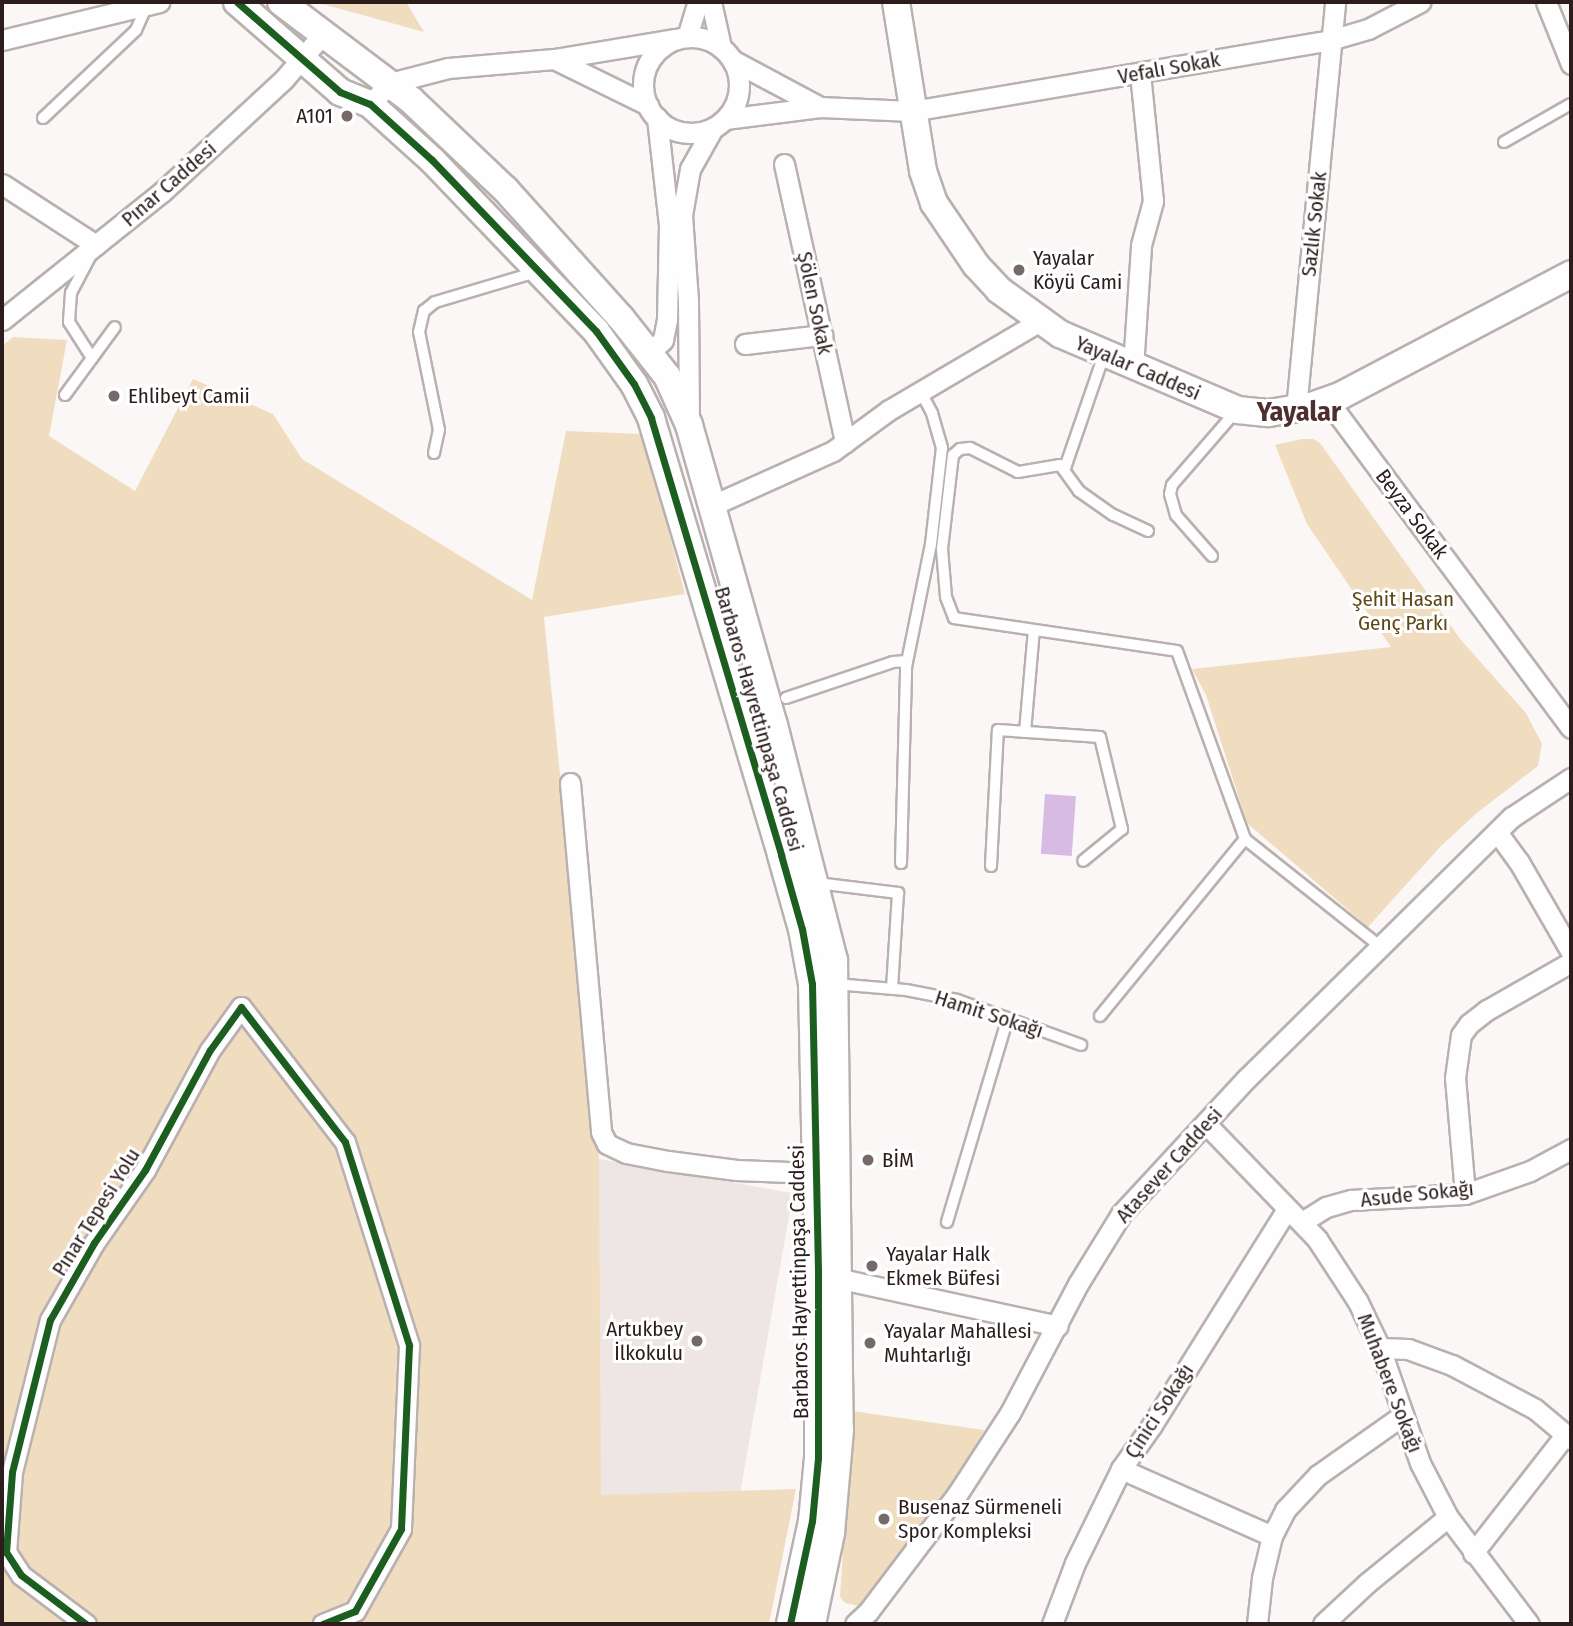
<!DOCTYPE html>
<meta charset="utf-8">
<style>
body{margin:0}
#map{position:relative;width:1573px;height:1626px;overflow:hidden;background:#fcf7f7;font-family:"Fira Sans Condensed",sans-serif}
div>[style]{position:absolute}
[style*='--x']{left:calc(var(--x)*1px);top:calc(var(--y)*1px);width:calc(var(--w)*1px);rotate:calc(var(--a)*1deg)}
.built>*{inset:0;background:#eee5e5;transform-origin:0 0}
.green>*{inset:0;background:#f0ddbf}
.water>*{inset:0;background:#d7bbe3;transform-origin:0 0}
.roads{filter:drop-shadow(2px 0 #b9b0b0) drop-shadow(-2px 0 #b9b0b0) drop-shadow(0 2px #b9b0b0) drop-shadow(0 -2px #b9b0b0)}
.lane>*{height:10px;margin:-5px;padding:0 5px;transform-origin:5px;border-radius:5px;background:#fffefe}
.street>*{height:19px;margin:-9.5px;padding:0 9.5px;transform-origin:9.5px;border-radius:9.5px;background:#fffefe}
.street>.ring{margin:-9.5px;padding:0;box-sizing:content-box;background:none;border:19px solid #fffefe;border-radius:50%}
.secondary>*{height:26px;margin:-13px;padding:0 13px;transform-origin:13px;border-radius:13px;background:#fffefe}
.cycleway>*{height:7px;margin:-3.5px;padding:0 3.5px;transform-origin:3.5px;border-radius:3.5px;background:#1b5e20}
.dots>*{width:19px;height:19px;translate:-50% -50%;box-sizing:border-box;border:4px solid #fff;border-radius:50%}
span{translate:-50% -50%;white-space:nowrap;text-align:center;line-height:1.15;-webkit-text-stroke:6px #fff;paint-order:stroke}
.street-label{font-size:21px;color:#2c1c1c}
.poi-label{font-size:21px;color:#2c1c1c}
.right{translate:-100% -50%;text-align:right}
.left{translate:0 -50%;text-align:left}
.park-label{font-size:21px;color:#5e4716}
.district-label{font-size:28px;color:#4f2e2f;font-weight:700}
.frame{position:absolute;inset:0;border:4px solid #2c1c1c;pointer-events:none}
</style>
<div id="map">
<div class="built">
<i style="left:599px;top:1159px;width:197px;height:337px;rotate:10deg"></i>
</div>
<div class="green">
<i style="clip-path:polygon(315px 2px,406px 2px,424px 32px)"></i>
<i style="clip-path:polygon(13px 337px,67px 340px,49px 436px,135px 491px,193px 379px,273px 414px,302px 459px,532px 600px,566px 431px,643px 434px,685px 594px,544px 617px,599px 1159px,601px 1495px,796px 1489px,769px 1624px,2px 1624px,2px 346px)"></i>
<i style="clip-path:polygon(1302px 439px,1313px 439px,1320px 443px,1461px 640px,1526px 713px,1542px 744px,1538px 766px,1478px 812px,1441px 846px,1368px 927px,1247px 823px,1206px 695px,1192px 669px,1391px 647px,1307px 524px,1275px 445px)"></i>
<i style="clip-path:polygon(852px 1411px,984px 1430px,965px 1468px,859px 1606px,845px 1603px,840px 1597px)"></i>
</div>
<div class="water">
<i style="left:1045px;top:794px;width:31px;height:60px;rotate:4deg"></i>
</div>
<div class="roads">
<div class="lane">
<i style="--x:43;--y:118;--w:128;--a:-43.4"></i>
<i style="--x:136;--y:30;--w:27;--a:-66"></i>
<i style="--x:1504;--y:142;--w:77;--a:-29.6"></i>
<i style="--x:91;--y:255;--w:43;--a:117.8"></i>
<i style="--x:71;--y:293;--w:29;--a:94"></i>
<i style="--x:69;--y:322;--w:43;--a:57.4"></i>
<i style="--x:65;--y:395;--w:84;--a:-53.7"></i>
<i style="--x:434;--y:453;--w:24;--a:-78"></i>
<i style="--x:439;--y:430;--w:100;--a:-101.5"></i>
<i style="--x:419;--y:332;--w:22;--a:-77"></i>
<i style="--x:424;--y:311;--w:14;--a:-39"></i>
<i style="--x:435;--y:302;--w:105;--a:-16.5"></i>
<i style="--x:1065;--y:468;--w:120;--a:-71"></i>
<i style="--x:1148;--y:531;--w:38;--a:-155"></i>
<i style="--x:1113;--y:515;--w:42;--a:-144.8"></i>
<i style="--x:1079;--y:491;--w:32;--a:-126"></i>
<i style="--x:1060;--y:465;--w:43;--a:170.5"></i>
<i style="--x:1018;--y:472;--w:54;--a:-153.4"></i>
<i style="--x:970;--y:448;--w:10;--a:174"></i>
<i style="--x:960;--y:449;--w:9;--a:139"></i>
<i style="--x:953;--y:455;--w:95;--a:96.7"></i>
<i style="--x:942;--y:549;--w:48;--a:85.2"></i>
<i style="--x:946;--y:597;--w:22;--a:69"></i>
<i style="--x:954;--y:618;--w:225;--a:8.4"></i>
<i style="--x:1177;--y:651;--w:200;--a:70.1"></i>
<i style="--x:1245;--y:839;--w:174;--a:38.5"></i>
<i style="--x:1212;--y:556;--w:55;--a:-131.3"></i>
<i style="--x:1176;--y:515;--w:22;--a:-106"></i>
<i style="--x:1170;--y:494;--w:9;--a:-77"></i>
<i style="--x:1172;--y:485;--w:99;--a:-49.1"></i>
<i style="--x:786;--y:698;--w:113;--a:-18.6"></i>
<i style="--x:893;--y:662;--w:14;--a:-4"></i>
<i style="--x:1025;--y:732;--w:102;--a:-85"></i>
<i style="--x:901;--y:863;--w:196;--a:-88.5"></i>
<i style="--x:906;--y:667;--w:126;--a:-78.5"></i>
<i style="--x:931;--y:544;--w:97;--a:-83.5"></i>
<i style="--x:942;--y:448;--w:36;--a:-106"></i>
<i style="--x:932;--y:413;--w:24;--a:-118"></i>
<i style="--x:991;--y:866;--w:136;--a:-87.1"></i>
<i style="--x:998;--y:730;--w:102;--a:3.9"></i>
<i style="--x:1100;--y:737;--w:95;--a:76.6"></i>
<i style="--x:1122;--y:829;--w:50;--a:140.6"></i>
<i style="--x:817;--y:883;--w:82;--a:7"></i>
<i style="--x:898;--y:893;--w:95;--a:93.6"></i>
<i style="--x:835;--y:984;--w:71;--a:4.8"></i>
<i style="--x:906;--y:990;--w:52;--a:11.1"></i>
<i style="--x:957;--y:1000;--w:132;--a:19.9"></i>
<i style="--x:1100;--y:1016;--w:229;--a:-50.7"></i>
<i style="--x:947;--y:1222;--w:213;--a:-73.4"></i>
</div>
<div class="street">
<i style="--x:711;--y:2;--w:46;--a:77.5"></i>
<i style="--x:1546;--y:2;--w:67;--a:68"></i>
<i style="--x:687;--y:37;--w:37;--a:-73"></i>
<i class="ring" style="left:643px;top:37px;width:77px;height:77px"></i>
<i style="--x:2;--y:40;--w:162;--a:-13.6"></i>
<i style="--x:554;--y:59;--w:105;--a:26.1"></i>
<i style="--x:732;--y:60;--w:100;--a:28.1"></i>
<i style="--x:370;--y:104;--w:29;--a:-46"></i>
<i style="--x:390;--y:83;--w:60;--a:-14.5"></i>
<i style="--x:448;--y:68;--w:106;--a:-4.9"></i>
<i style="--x:554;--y:59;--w:123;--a:-9.4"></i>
<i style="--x:725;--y:119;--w:96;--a:-7.2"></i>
<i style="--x:820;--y:107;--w:92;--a:2.5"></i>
<i style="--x:912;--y:111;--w:421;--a:-9.6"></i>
<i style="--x:1327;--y:41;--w:43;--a:-16.3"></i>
<i style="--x:1368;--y:29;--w:59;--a:-27.4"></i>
<i style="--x:784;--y:164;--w:285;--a:77.6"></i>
<i style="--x:2;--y:184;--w:112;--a:33"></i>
<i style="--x:2;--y:320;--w:205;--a:-38.7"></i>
<i style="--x:162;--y:192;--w:166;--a:-42.8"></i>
<i style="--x:284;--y:79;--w:60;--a:-49.1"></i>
<i style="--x:745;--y:344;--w:78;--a:-6.7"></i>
<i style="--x:649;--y:353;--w:19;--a:-43"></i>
<i style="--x:663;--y:340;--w:20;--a:-79"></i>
<i style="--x:667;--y:320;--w:95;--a:-88.8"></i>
<i style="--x:669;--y:225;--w:108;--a:-96.4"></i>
<i style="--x:1133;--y:367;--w:122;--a:-86.2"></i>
<i style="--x:1141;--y:245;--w:46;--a:-74.7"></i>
<i style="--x:1153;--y:201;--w:129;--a:-95.8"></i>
<i style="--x:1328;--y:401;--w:407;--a:53.4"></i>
<i style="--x:1296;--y:409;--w:409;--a:-84.5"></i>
<i style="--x:689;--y:417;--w:116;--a:-90.5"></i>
<i style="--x:688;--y:301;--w:86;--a:-94"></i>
<i style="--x:682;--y:215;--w:47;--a:-80.1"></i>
<i style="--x:690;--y:169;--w:47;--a:-60.7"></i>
<i style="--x:713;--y:505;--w:132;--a:-24.2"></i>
<i style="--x:833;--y:451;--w:69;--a:-36.2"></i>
<i style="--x:889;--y:410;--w:175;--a:-30.5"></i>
<i style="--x:570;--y:783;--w:350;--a:84.9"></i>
<i style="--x:601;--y:1132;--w:13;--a:63"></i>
<i style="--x:607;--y:1144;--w:21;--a:25"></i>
<i style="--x:626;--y:1153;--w:43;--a:10.8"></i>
<i style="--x:668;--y:1161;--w:69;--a:7.5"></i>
<i style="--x:736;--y:1170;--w:80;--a:2.1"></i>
<i style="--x:1497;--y:832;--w:37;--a:54"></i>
<i style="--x:1519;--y:862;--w:104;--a:60"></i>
<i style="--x:1206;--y:1124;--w:160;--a:46"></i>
<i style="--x:1317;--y:1239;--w:75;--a:56.9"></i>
<i style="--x:1358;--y:1302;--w:51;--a:64.4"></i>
<i style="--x:1380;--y:1348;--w:122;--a:70.8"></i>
<i style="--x:1420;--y:1463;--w:61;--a:62.6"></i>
<i style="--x:1448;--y:1517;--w:134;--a:52.9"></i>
<i style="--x:1465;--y:1194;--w:116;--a:-94.9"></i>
<i style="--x:1455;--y:1078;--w:43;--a:-82.1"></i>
<i style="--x:1461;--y:1035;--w:14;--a:-54"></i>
<i style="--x:1469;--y:1024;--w:23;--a:-38"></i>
<i style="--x:1487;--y:1010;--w:97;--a:-29.7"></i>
<i style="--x:1302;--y:1222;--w:28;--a:-32"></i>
<i style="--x:1326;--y:1207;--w:26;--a:-16"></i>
<i style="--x:1351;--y:1200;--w:114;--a:-3"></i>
<i style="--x:1465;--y:1194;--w:69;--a:-19.5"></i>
<i style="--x:1530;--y:1171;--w:47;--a:-28.2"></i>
<i style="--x:827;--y:1276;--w:236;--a:12.2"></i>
<i style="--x:1380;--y:1348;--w:28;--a:2"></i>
<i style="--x:1408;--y:1349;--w:47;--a:20"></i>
<i style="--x:1452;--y:1365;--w:94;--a:27.9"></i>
<i style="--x:1535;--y:1409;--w:47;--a:39.8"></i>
<i style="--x:1121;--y:1469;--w:165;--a:23.9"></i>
<i style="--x:1473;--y:1553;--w:151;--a:-52"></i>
<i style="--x:86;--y:1624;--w:81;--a:-143"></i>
<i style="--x:21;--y:1575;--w:27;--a:-123"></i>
<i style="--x:6;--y:1552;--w:80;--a:-85.7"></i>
<i style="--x:12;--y:1472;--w:157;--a:-76"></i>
<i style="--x:50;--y:1320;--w:89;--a:-60.3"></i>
<i style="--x:94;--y:1243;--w:89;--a:-55.1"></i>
<i style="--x:145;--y:1170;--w:136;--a:-61.6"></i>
<i style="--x:210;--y:1050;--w:53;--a:-54.2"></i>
<i style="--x:241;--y:1007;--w:170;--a:52.4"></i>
<i style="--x:345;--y:1142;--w:213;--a:72.5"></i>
<i style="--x:409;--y:1345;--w:184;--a:92.5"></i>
<i style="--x:401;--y:1529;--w:94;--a:119.3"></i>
<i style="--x:355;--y:1611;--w:35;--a:158"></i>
<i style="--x:855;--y:1624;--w:18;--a:-43"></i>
<i style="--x:868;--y:1612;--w:149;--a:-52.9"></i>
<i style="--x:958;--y:1493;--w:95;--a:-57"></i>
<i style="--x:1010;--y:1413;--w:146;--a:-62.2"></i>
<i style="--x:1078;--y:1284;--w:82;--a:-58.4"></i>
<i style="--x:1121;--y:1214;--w:185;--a:-47.2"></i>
<i style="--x:1247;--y:1078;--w:372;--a:-44.6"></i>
<i style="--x:1512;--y:817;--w:71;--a:-33.5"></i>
<i style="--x:1052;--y:1624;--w:65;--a:-69.3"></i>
<i style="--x:1075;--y:1563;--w:105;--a:-63.9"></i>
<i style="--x:1121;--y:1469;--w:54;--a:-54.8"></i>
<i style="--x:1152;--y:1425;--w:255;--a:-58"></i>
<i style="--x:1257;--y:1624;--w:46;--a:-83.8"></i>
<i style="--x:1262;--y:1578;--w:43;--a:-76.6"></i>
<i style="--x:1272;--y:1536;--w:29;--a:-63"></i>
<i style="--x:1285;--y:1510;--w:48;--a:-46.7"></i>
<i style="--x:1318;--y:1475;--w:104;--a:-35.2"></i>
<i style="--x:1323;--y:1624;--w:60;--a:-43"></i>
<i style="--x:1367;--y:1583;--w:104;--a:-39.2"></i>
</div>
<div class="secondary">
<i style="--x:237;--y:2;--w:137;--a:41.1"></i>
<i style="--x:340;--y:92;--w:32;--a:22"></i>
<i style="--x:370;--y:104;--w:84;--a:42.1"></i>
<i style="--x:432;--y:160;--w:237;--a:46.2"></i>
<i style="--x:596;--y:331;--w:65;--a:54.4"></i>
<i style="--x:634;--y:384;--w:38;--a:63"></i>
<i style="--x:651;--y:418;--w:456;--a:73.4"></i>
<i style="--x:781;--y:855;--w:77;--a:74.2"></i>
<i style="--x:802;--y:929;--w:56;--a:79.7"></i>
<i style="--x:812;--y:984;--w:291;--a:88.8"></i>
<i style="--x:818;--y:1275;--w:183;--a:90"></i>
<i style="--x:818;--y:1458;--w:63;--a:95.4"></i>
<i style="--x:812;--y:1521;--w:105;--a:102.1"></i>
<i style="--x:281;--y:2;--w:163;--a:37"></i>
<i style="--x:411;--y:100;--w:131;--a:43.5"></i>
<i style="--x:506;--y:190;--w:172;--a:48.1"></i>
<i style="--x:621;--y:318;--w:74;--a:51.6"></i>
<i style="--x:667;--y:376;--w:54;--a:65.8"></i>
<i style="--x:689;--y:425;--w:312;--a:74.2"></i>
<i style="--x:774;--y:725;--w:243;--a:75.7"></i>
<i style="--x:834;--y:960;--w:470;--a:89.3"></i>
<i style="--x:840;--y:1430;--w:103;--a:95"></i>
<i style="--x:831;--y:1533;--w:93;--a:101.8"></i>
<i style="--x:896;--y:2;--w:171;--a:80.9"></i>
<i style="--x:923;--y:171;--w:34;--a:71"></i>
<i style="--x:934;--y:203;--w:75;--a:55.9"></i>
<i style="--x:976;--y:265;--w:34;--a:47"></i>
<i style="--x:999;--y:290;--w:75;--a:35.8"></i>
<i style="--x:1060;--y:334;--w:194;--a:23.1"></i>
<i style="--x:1238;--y:410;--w:31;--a:6"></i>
<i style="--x:1269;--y:413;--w:43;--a:-9.5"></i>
<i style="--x:1311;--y:406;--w:31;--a:-19"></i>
<i style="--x:1340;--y:396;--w:261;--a:-27.8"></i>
</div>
</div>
<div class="cycleway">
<i style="--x:237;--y:2;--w:137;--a:41.1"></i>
<i style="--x:340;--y:92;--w:32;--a:22"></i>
<i style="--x:370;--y:104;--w:84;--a:42.1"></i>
<i style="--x:432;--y:160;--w:237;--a:46.2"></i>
<i style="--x:596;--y:331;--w:65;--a:54.4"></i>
<i style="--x:634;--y:384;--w:38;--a:63"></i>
<i style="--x:651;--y:418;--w:456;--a:73.4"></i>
<i style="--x:781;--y:855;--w:77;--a:74.2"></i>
<i style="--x:802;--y:929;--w:56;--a:79.7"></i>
<i style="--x:812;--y:984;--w:291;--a:88.8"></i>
<i style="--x:818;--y:1275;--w:183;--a:90"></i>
<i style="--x:818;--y:1458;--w:63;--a:95.4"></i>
<i style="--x:812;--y:1521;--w:105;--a:102.1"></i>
<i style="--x:86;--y:1624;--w:81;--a:-143"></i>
<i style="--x:21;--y:1575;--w:27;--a:-123"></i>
<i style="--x:6;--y:1552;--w:80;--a:-85.7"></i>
<i style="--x:12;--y:1472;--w:157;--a:-76"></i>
<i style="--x:50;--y:1320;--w:89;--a:-60.3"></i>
<i style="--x:94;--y:1243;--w:89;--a:-55.1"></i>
<i style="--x:145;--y:1170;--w:136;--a:-61.6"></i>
<i style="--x:210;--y:1050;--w:53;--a:-54.2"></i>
<i style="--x:241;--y:1007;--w:170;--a:52.4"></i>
<i style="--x:345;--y:1142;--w:213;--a:72.5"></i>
<i style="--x:409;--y:1345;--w:184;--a:92.5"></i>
<i style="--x:401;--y:1529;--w:94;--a:119.3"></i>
<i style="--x:355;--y:1611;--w:35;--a:158"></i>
</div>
<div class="dots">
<i style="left:347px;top:116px;background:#756969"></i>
<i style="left:1019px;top:270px;background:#756969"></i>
<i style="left:114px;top:396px;background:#756969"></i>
<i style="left:868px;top:1160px;background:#756969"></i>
<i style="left:872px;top:1266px;background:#756969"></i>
<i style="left:697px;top:1341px;background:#756969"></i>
<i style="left:870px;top:1343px;background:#756969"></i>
<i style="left:884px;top:1519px;background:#756969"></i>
</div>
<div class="street-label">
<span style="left:1169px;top:68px;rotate:-10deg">Vefalı Sokak</span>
<span style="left:169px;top:184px;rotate:-41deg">Pınar Caddesi</span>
<span style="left:1314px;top:224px;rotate:-84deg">Sazlık Sokak</span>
<span style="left:815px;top:303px;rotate:78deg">Şölen Sokak</span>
<span style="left:1138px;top:368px;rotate:23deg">Yayalar Caddesi</span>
<span style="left:1412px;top:514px;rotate:53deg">Beyza Sokak</span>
<span style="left:759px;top:719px;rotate:74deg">Barbaros Hayrettinpaşa Caddesi</span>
<span style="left:989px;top:1014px;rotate:18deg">Hamit Sokağı</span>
<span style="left:1169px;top:1165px;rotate:-48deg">Atasever Caddesi</span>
<span style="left:1417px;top:1194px;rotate:-6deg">Asude Sokağı</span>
<span style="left:96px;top:1212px;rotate:-58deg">Pınar Tepesi Yolu</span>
<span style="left:799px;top:1282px;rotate:-91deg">Barbaros Hayrettinpaşa Caddesi</span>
<span style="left:1390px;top:1383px;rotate:69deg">Muhabere Sokağı</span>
<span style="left:1159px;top:1411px;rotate:-57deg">Çinici Sokağı</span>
</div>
<div class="poi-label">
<span class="right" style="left:333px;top:116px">A101</span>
<span class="left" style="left:1033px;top:270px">Yayalar<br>Köyü Cami</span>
<span class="left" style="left:128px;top:396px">Ehlibeyt Camii</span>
<span class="left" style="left:882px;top:1160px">BİM</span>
<span class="left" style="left:886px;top:1266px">Yayalar Halk<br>Ekmek Büfesi</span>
<span class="right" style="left:683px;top:1341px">Artukbey<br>İlkokulu</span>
<span class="left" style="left:884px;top:1343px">Yayalar Mahallesi<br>Muhtarlığı</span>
<span class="left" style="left:898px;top:1519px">Busenaz Sürmeneli<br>Spor Kompleksi</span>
</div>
<div class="park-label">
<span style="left:1403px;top:611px">Şehit Hasan<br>Genç Parkı</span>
</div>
<div class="district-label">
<span style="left:1299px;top:412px">Yayalar</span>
</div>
<div class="frame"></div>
</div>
